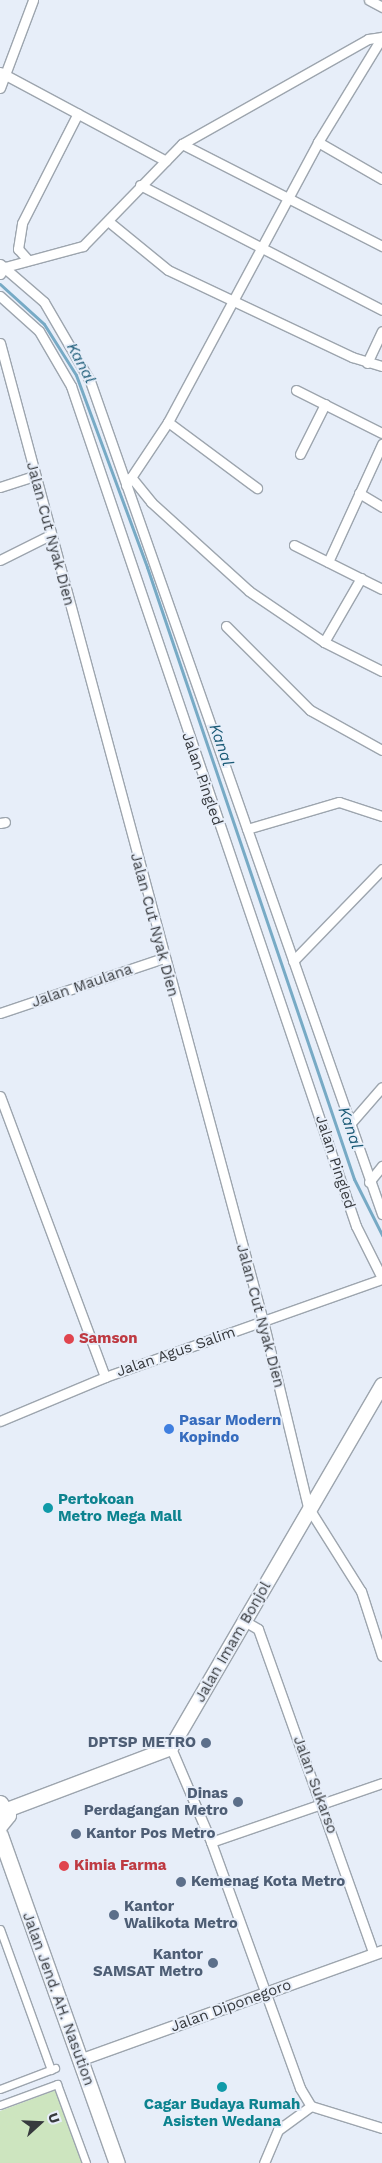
<!DOCTYPE html>
<style>
body{margin:0}
#map{position:relative;width:382px;height:2163px;overflow:hidden;background:#e7eef9;font-family:"Work Sans",sans-serif}
div>[style]{position:absolute}
[style*='--x']{left:calc(var(--x)*1px);top:calc(var(--y)*1px);width:calc(var(--w)*1px);rotate:calc(var(--a)*1deg)}
.green>*{inset:0;background:#cde5bf}
.stream>*{height:3px;margin:-1.5px;padding:0 1.5px;transform-origin:1.5px;border-radius:1.5px;background:#77aac5}
.roads{filter:drop-shadow(1px 0 #9da5ae) drop-shadow(-1px 0 #9da5ae) drop-shadow(0 1px #9da5ae) drop-shadow(0 -1px #9da5ae)}
.pedestrian>*{height:7px;margin:-3.5px;padding:0 3.5px;transform-origin:3.5px;border-radius:3.5px;background:#fff}
.minor>*{height:9px;margin:-4.5px;padding:0 4.5px;transform-origin:4.5px;border-radius:4.5px;background:#fff}
.tertiary>*{height:11px;margin:-5.5px;padding:0 5.5px;transform-origin:5.5px;border-radius:5.5px;background:#fff}
.primary>*{height:14px;margin:-7px;padding:0 7px;transform-origin:7px;border-radius:7px;background:#fff}
.trunk>*{height:15px;margin:-7.5px;padding:0 7.5px;transform-origin:7.5px;border-radius:7.5px;background:#fff}
.dots>*{width:14px;height:14px;translate:-50% -50%;box-sizing:border-box;border:2px solid #e7eef9;border-radius:50%}
span{translate:-50% -50%;white-space:nowrap;text-align:center;line-height:1.15;-webkit-text-stroke:4px #e7eef9;paint-order:stroke}
.street-label{font-size:15px;color:#373a3e}
.health-label{font-size:15px;color:#be3a42;font-weight:700}
.left{translate:0 -50%;text-align:left}
.shop-label{font-size:15px;color:#366cbe;font-weight:700}
.culture-label{font-size:15px;color:#0d838f;font-weight:700}
.service-label{font-size:15px;color:#4e5e75;font-weight:700}
.right{translate:-100% -50%;text-align:right}
.water-label{font-size:16px;color:#1a5a76;font-style:italic}
.north{position:absolute;left:15px;top:2098px;width:50px;height:50px;-webkit-text-stroke:4px #e7eef9;paint-order:stroke;rotate:70deg;font-size:14px;font-weight:700;line-height:20px;text-align:center;color:#373a3e}
.north::after{content:'';display:block;margin:auto;width:18px;height:22px;background:#373a3e;clip-path:polygon(50% 0,100% 100%,50% 72%,0 100%)}
</style>
<div id="map">
<div class="green">
<i style="clip-path:polygon(56px 2090px,82px 2163px,0 2163px,0 2111px)"></i>
</div>
<div class="stream">
<i style="--x:0;--y:284;--w:59;--a:42.3"></i>
<i style="--x:44;--y:324;--w:60;--a:57.9"></i>
<i style="--x:76;--y:375;--w:205;--a:69.7"></i>
<i style="--x:147;--y:567;--w:646;--a:71.31"></i>
<i style="--x:354;--y:1179;--w:63;--a:63.4"></i>
</div>
<div class="roads">
<div class="pedestrian">
<i style="--x:0;--y:1929;--w:150;--a:70.1"></i>
<i style="--x:0;--y:2089;--w:59;--a:-20.9"></i>
<i style="--x:0;--y:2105;--w:61;--a:-20.2"></i>
<i style="--x:57;--y:2084;--w:84;--a:69.8"></i>
</div>
<div class="minor">
<i style="--x:369;--y:0;--w:15;--a:28"></i>
<i style="--x:0;--y:72;--w:188;--a:28.2"></i>
<i style="--x:0;--y:88;--w:94;--a:-69.4"></i>
<i style="--x:318;--y:142;--w:74;--a:30"></i>
<i style="--x:182;--y:144;--w:225;--a:27"></i>
<i style="--x:140;--y:185;--w:272;--a:27.3"></i>
<i style="--x:108;--y:221;--w:77;--a:39.2"></i>
<i style="--x:168;--y:270;--w:204;--a:25.3"></i>
<i style="--x:352;--y:357;--w:31;--a:17"></i>
<i style="--x:28;--y:260;--w:15;--a:-132"></i>
<i style="--x:18;--y:249;--w:26;--a:-81"></i>
<i style="--x:22;--y:223;--w:123;--a:-63"></i>
<i style="--x:0;--y:264;--w:58;--a:40.8"></i>
<i style="--x:44;--y:302;--w:91;--a:59.8"></i>
<i style="--x:90;--y:381;--w:883;--a:70.68"></i>
<i style="--x:0;--y:274;--w:9;--a:-54"></i>
<i style="--x:5;--y:267;--w:81;--a:-15.1"></i>
<i style="--x:83;--y:246;--w:142;--a:-45.9"></i>
<i style="--x:182;--y:144;--w:214;--a:-29.4"></i>
<i style="--x:368;--y:39;--w:14;--a:-8"></i>
<i style="--x:0;--y:296;--w:52;--a:41.9"></i>
<i style="--x:39;--y:331;--w:64;--a:59.8"></i>
<i style="--x:71;--y:386;--w:887;--a:71.26"></i>
<i style="--x:356;--y:1226;--w:58;--a:63.4"></i>
<i style="--x:0;--y:343;--w:1013;--a:74.95"></i>
<i style="--x:263;--y:1321;--w:191;--a:76.4"></i>
<i style="--x:308;--y:1507;--w:99;--a:57.8"></i>
<i style="--x:361;--y:1591;--w:68;--a:72.1"></i>
<i style="--x:367;--y:363;--w:35;--a:-65"></i>
<i style="--x:296;--y:390;--w:96;--a:26.6"></i>
<i style="--x:168;--y:422;--w:111;--a:36.6"></i>
<i style="--x:300;--y:454;--w:56;--a:-63.4"></i>
<i style="--x:131;--y:477;--w:32;--a:51"></i>
<i style="--x:151;--y:502;--w:132;--a:42.2"></i>
<i style="--x:249;--y:591;--w:91;--a:34.2"></i>
<i style="--x:324;--y:642;--w:65;--a:26.6"></i>
<i style="--x:126;--y:485;--w:76;--a:-56.3"></i>
<i style="--x:168;--y:422;--w:318;--a:-61.8"></i>
<i style="--x:318;--y:142;--w:123;--a:-58.6"></i>
<i style="--x:0;--y:487;--w:36;--a:-18"></i>
<i style="--x:359;--y:493;--w:27;--a:31"></i>
<i style="--x:294;--y:545;--w:98;--a:26.6"></i>
<i style="--x:0;--y:560;--w:56;--a:-26.6"></i>
<i style="--x:328;--y:562;--w:130;--a:-65.4"></i>
<i style="--x:226;--y:626;--w:119;--a:45"></i>
<i style="--x:310;--y:710;--w:82;--a:29.1"></i>
<i style="--x:324;--y:642;--w:74;--a:-60"></i>
<i style="--x:0;--y:823;--w:5;--a:-11"></i>
<i style="--x:247;--y:829;--w:96;--a:-16.4"></i>
<i style="--x:339;--y:802;--w:45;--a:18"></i>
<i style="--x:293;--y:961;--w:128;--a:-45.9"></i>
<i style="--x:0;--y:1013;--w:172;--a:-18.6"></i>
<i style="--x:0;--y:1096;--w:300;--a:69.5"></i>
<i style="--x:349;--y:1125;--w:50;--a:-49"></i>
<i style="--x:369;--y:1182;--w:21;--a:-51"></i>
<i style="--x:0;--y:1421;--w:114;--a:-22.7"></i>
<i style="--x:105;--y:1377;--w:294;--a:-19.5"></i>
<i style="--x:246;--y:1622;--w:14;--a:30"></i>
<i style="--x:258;--y:1629;--w:345;--a:70.4"></i>
<i style="--x:171;--y:1748;--w:102;--a:66.9"></i>
<i style="--x:211;--y:1842;--w:262;--a:70.1"></i>
<i style="--x:300;--y:2088;--w:21;--a:59"></i>
<i style="--x:311;--y:2106;--w:74;--a:17.2"></i>
<i style="--x:211;--y:1842;--w:181;--a:-19"></i>
<i style="--x:264;--y:2163;--w:36;--a:-67"></i>
<i style="--x:278;--y:2130;--w:41;--a:-36"></i>
</div>
<div class="tertiary">
<i style="--x:79;--y:2060;--w:322;--a:-19.8"></i>
</div>
<div class="primary">
<i style="--x:7;--y:1810;--w:175;--a:-20.7"></i>
<i style="--x:171;--y:1748;--w:420;--a:-59.8"></i>
</div>
<div class="trunk">
<i style="--x:0;--y:1803;--w:14;--a:56"></i>
<i style="--x:8;--y:1815;--w:13;--a:129"></i>
<i style="--x:0;--y:1835;--w:348;--a:70.4"></i>
</div>
</div>
<div class="dots">
<i style="left:69px;top:1339px;background:#e0444e"></i>
<i style="left:169px;top:1429px;background:#3f7fe0"></i>
<i style="left:48px;top:1508px;background:#0f9aa8"></i>
<i style="left:206px;top:1743px;background:#5c6f8a"></i>
<i style="left:238px;top:1802px;background:#5c6f8a"></i>
<i style="left:76px;top:1834px;background:#5c6f8a"></i>
<i style="left:64px;top:1866px;background:#e0444e"></i>
<i style="left:181px;top:1882px;background:#5c6f8a"></i>
<i style="left:114px;top:1915px;background:#5c6f8a"></i>
<i style="left:213px;top:1963px;background:#5c6f8a"></i>
<i style="left:222px;top:2087px;background:#0f9aa8"></i>
</div>
<div class="street-label">
<span style="left:50px;top:534px;rotate:75deg">Jalan Cut Nyak Dien</span>
<span style="left:202px;top:779px;rotate:71deg">Jalan Pingled</span>
<span style="left:154px;top:925px;rotate:75deg">Jalan Cut Nyak Dien</span>
<span style="left:82px;top:986px;rotate:-19deg">Jalan Maulana</span>
<span style="left:335px;top:1162px;rotate:72deg">Jalan Pingled</span>
<span style="left:260px;top:1316px;rotate:75deg">Jalan Cut Nyak Dien</span>
<span style="left:176px;top:1352px;rotate:-19deg">Jalan Agus Salim</span>
<span style="left:233px;top:1642px;rotate:-60deg">Jalan Imam Bonjol</span>
<span style="left:315px;top:1785px;rotate:70deg">Jalan Sukarso</span>
<span style="left:58px;top:1999px;rotate:70deg">Jalan Jend. AH. Nasution</span>
<span style="left:231px;top:2006px;rotate:-20deg">Jalan Diponegoro</span>
</div>
<div class="health-label">
<span class="left" style="left:79px;top:1339px">Samson</span>
<span class="left" style="left:74px;top:1866px">Kimia Farma</span>
</div>
<div class="shop-label">
<span class="left" style="left:179px;top:1429px">Pasar Modern<br>Kopindo</span>
</div>
<div class="culture-label">
<span class="left" style="left:58px;top:1508px">Pertokoan<br>Metro Mega Mall</span>
<span style="left:222px;top:2113px">Cagar Budaya Rumah<br>Asisten Wedana</span>
</div>
<div class="service-label">
<span class="right" style="left:196px;top:1743px">DPTSP METRO</span>
<span class="right" style="left:228px;top:1802px">Dinas<br>Perdagangan Metro</span>
<span class="left" style="left:86px;top:1834px">Kantor Pos Metro</span>
<span class="left" style="left:191px;top:1882px">Kemenag Kota Metro</span>
<span class="left" style="left:124px;top:1915px">Kantor<br>Walikota Metro</span>
<span class="right" style="left:203px;top:1963px">Kantor<br>SAMSAT Metro</span>
</div>
<div class="water-label">
<span style="left:81px;top:363px;rotate:62deg">Kanal</span>
<span style="left:221px;top:745px;rotate:71deg">Kanal</span>
<span style="left:350px;top:1128px;rotate:71deg">Kanal</span>
</div>
<div class="north">U</div>
</div>
